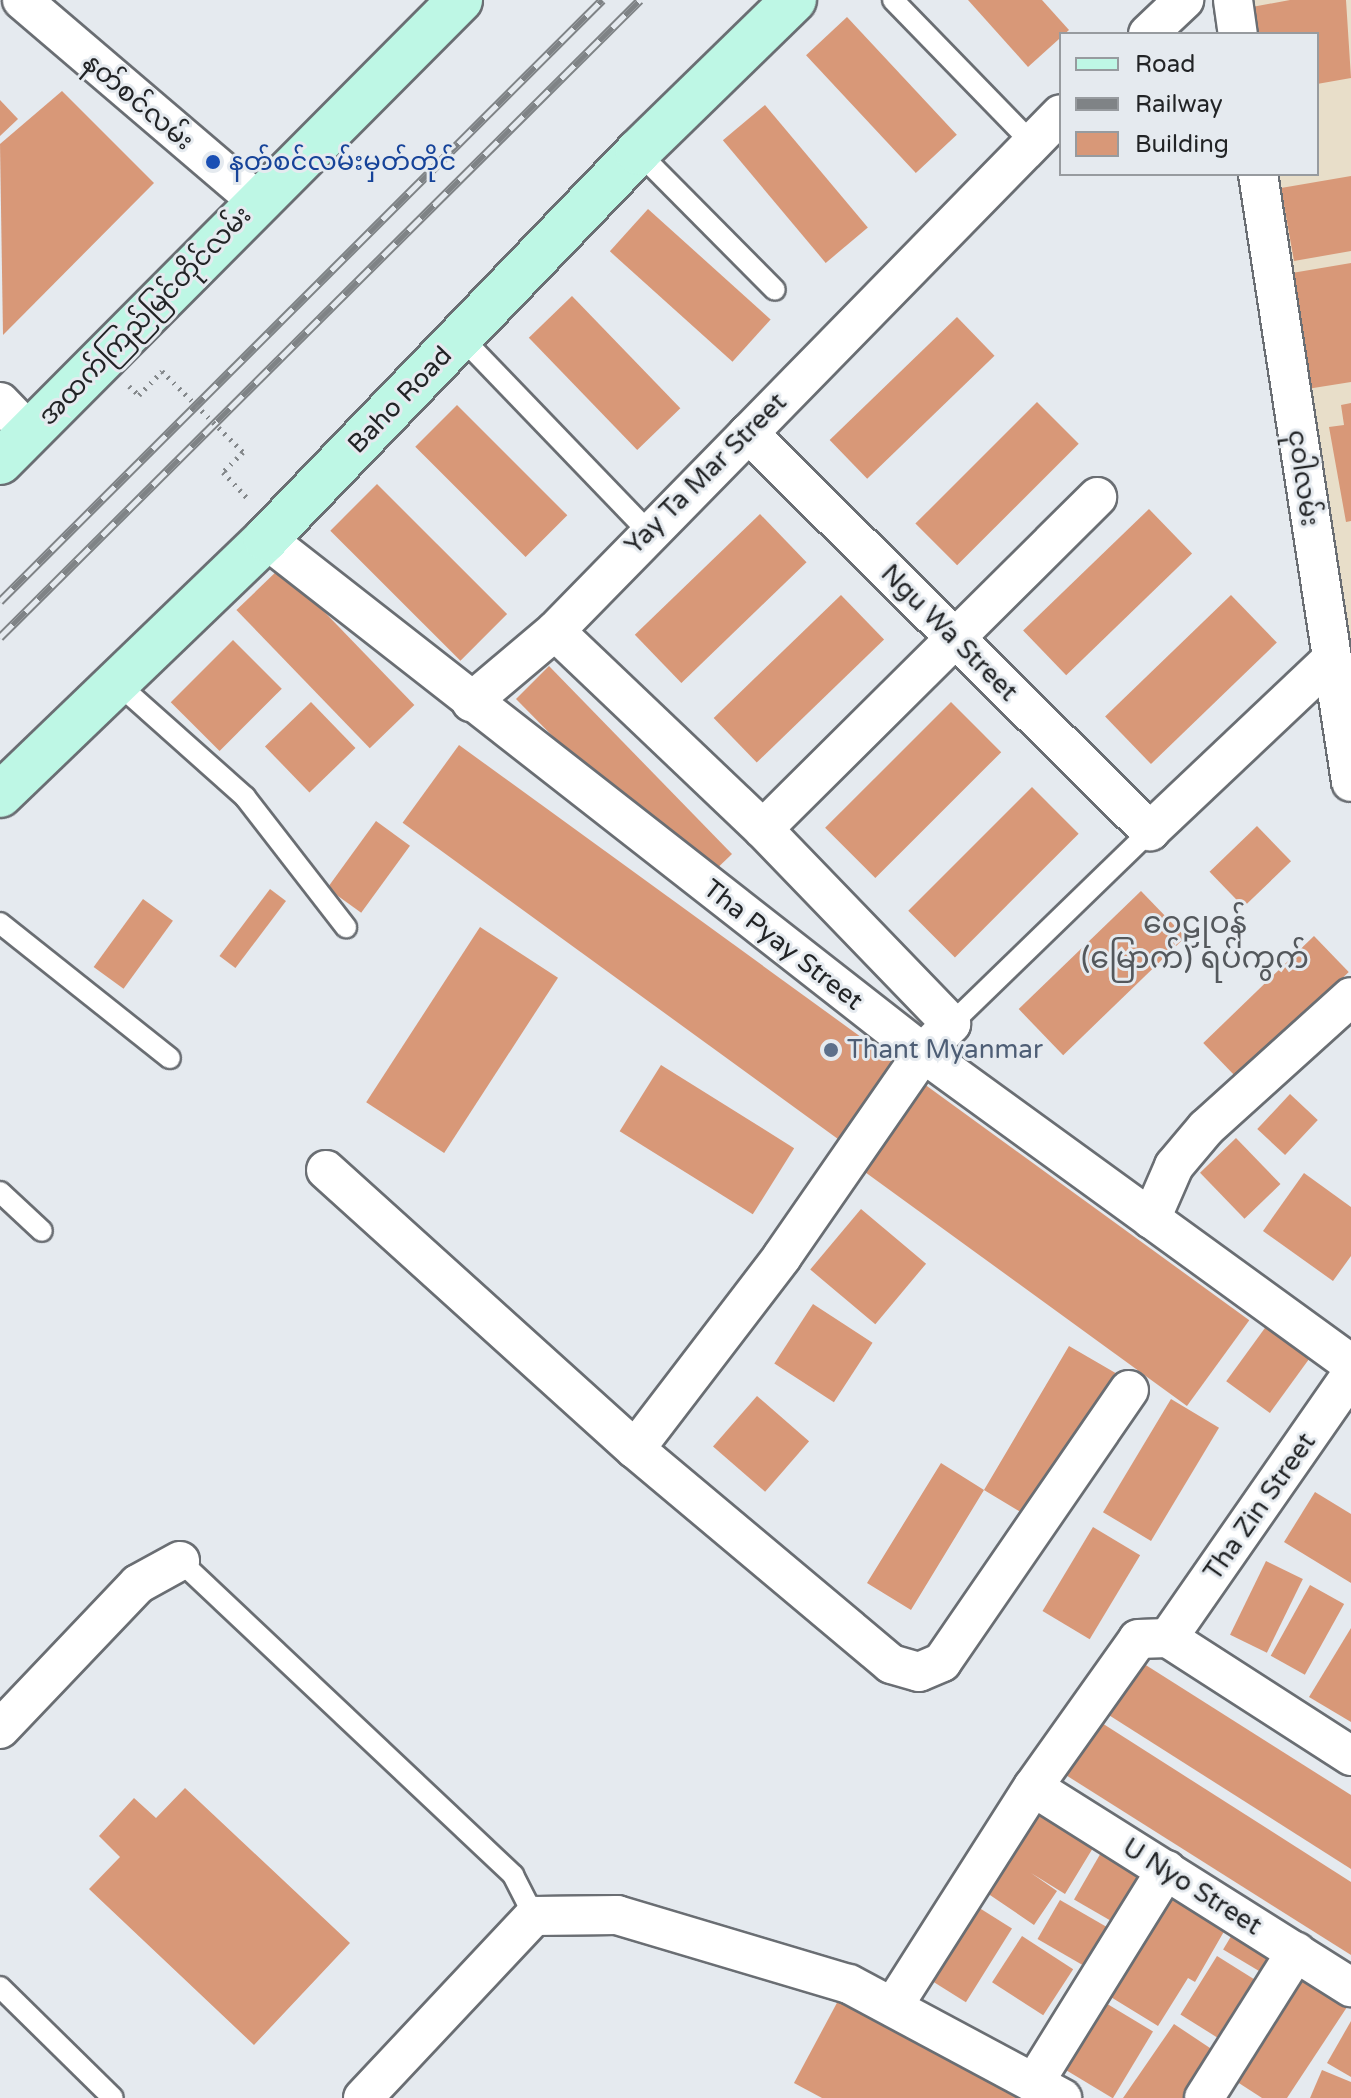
<!DOCTYPE html>
<meta charset="utf-8">
<style>
body{margin:0}
#map{position:relative;width:1351px;height:2098px;overflow:hidden;background:#e5eaef;font-family:"Varela Round","Noto Sans Myanmar",sans-serif}
div>[style]{position:absolute}
[style*='--x']{left:calc(var(--x)*1px);top:calc(var(--y)*1px);width:calc(var(--w)*1px);rotate:calc(var(--a)*1deg)}
.commercial>*{inset:0;background:#e8dec9}
.building>*{inset:0;background:#d89878;transform-origin:0 0}
.path>*{height:5px;margin-top:-2.5px;transform-origin:0;background:repeating-linear-gradient(90deg,#84888b 0 2px,transparent 0 8px)}
.roads{filter:drop-shadow(2px 0 #6a6e73) drop-shadow(-2px 0 #6a6e73) drop-shadow(0 2px #6a6e73) drop-shadow(0 -2px #6a6e73)}
.service>*{height:20px;margin:-10px;padding:0 10px;transform-origin:10px;border-radius:10px;background:#fff}
.minor>*{height:38px;margin:-19px;padding:0 19px;transform-origin:19px;border-radius:19px;background:#fff}
.secondary>*{height:44px;margin:-22px;padding:0 22px;transform-origin:22px;border-radius:22px;background:#bef7e5}
.rail>*{height:9px;margin-top:-4.5px;transform-origin:0;background:repeating-linear-gradient(90deg,#e5eaef 0 18px,#7f8386 0 36px);box-sizing:border-box;border-block:2px solid #7f8386}
.path-bridge>*{height:5px;margin-top:-2.5px;transform-origin:0;background:repeating-linear-gradient(90deg,#84888b 0 2px,transparent 0 8px)}
.dots>*{width:22px;height:22px;translate:-50% -50%;box-sizing:border-box;border:4px solid #e5eaef;border-radius:50%}
span{translate:-50% -50%;white-space:nowrap;text-align:center;line-height:1.15;-webkit-text-stroke:6px #e5eaef;paint-order:stroke}
.street-label{font-size:26px;color:#222426}
.transit-label{font-size:26px;color:#164399}
.left{translate:0 -50%;text-align:left}
.service-label{font-size:26px;color:#4e5e75}
.quarter-label{font-size:30px;color:#54585c}
.legend{position:absolute;left:1059px;top:32px;width:260px;height:144px;box-sizing:border-box;background:#e5eaef;border:2px solid #979b9f;margin:0;padding:10px 14px;list-style:none;font-size:24px;color:#222426}
.legend li{display:flex;align-items:center;gap:16px;height:40px}
.legend b{width:40px;border:2px solid #979b9f}
</style>
<div id="map">
<div class="commercial">
<i style="clip-path:polygon(1227px 0,1351px 0,1351px 758px,1255px 174px,1317px 174px,1317px 34px,1232px 34px)"></i>
</div>
<div class="building">
<i style="clip-path:polygon(968px 0,1042px 0,1069px 30px,1028px 67px)"></i>
<i style="clip-path:polygon(1290px 0,1346px 0,1351px 78px,1317px 84px,1317px 34px,1257px 34px,1252px 7px)"></i>
<i style="left:847px;top:17px;width:161px;height:56px;rotate:47deg"></i>
<i style="clip-path:polygon(62px 91px,154px 183px,3px 335px,0 144px)"></i>
<i style="clip-path:polygon(0 100px,18px 119px,0 136px)"></i>
<i style="left:765px;top:105px;width:160px;height:55px;rotate:50deg"></i>
<i style="clip-path:polygon(1351px 176px,1351px 251px,1294px 261px,1281px 188px)"></i>
<i style="left:648px;top:209px;width:165px;height:57px;rotate:42deg"></i>
<i style="clip-path:polygon(1351px 263px,1351px 382px,1307px 389px,1286px 274px)"></i>
<i style="left:572px;top:296px;width:156px;height:60px;rotate:46deg"></i>
<i style="left:957px;top:317px;width:54px;height:177px;rotate:46deg"></i>
<i style="left:1037px;top:402px;width:59px;height:172px;rotate:45deg"></i>
<i style="clip-path:polygon(1351px 403px,1351px 521px,1346px 522px,1329px 427px,1344px 425px,1341px 405px)"></i>
<i style="left:457px;top:405px;width:156px;height:59px;rotate:45deg"></i>
<i style="left:377px;top:484px;width:184px;height:66px;rotate:45deg"></i>
<i style="left:1149px;top:509px;width:62px;height:175px;rotate:46deg"></i>
<i style="left:760px;top:514px;width:67px;height:174px;rotate:46deg"></i>
<i style="left:281px;top:567px;width:192px;height:62px;rotate:46deg"></i>
<i style="left:841px;top:595px;width:62px;height:177px;rotate:46deg"></i>
<i style="left:1231px;top:595px;width:66px;height:175px;rotate:46deg"></i>
<i style="left:233px;top:640px;width:69px;height:88px;rotate:45deg"></i>
<i style="clip-path:polygon(549px 666px,732px 854px,709px 876px,645px 830px,516px 699px)"></i>
<i style="left:311px;top:702px;width:64px;height:64px;rotate:46deg"></i>
<i style="left:951px;top:702px;width:71px;height:178px;rotate:45deg"></i>
<i style="left:459px;top:745px;width:550px;height:96px;rotate:36deg"></i>
<i style="left:1032px;top:787px;width:66px;height:175px;rotate:45deg"></i>
<i style="left:376px;top:821px;width:42px;height:83px;rotate:36deg"></i>
<i style="left:1257px;top:826px;width:49px;height:66px;rotate:46deg"></i>
<i style="left:270px;top:889px;width:20px;height:84px;rotate:37deg"></i>
<i style="left:1141px;top:891px;width:64px;height:170px;rotate:46deg"></i>
<i style="left:143px;top:899px;width:37px;height:84px;rotate:36deg"></i>
<i style="left:480px;top:927px;width:93px;height:209px;rotate:33deg"></i>
<i style="left:1314px;top:936px;width:50px;height:154px;rotate:46deg"></i>
<i style="left:661px;top:1065px;width:157px;height:78px;rotate:32deg"></i>
<i style="left:920px;top:1081px;width:407px;height:106px;rotate:36deg"></i>
<i style="left:1290px;top:1094px;width:38px;height:48px;rotate:43deg"></i>
<i style="left:1236px;top:1138px;width:64px;height:50px;rotate:46deg"></i>
<i style="clip-path:polygon(1304px 1173px,1351px 1207px,1351px 1256px,1333px 1281px,1263px 1231px)"></i>
<i style="left:861px;top:1209px;width:85px;height:79px;rotate:40deg"></i>
<i style="left:813px;top:1304px;width:71px;height:71px;rotate:33deg"></i>
<i style="left:1275px;top:1314px;width:54px;height:83px;rotate:36deg"></i>
<i style="clip-path:polygon(1069px 1346px,1119px 1375px,1034px 1520px,984px 1490px,911px 1610px,867px 1583px,941px 1463px,984px 1490px)"></i>
<i style="left:757px;top:1396px;width:69px;height:67px;rotate:41deg"></i>
<i style="left:1171px;top:1399px;width:56px;height:132px;rotate:31deg"></i>
<i style="clip-path:polygon(1315px 1492px,1351px 1514px,1351px 1583px,1284px 1542px)"></i>
<i style="left:1093px;top:1527px;width:55px;height:98px;rotate:31deg"></i>
<i style="left:1266px;top:1561px;width:41px;height:82px;rotate:26deg"></i>
<i style="left:1310px;top:1585px;width:39px;height:81px;rotate:29deg"></i>
<i style="clip-path:polygon(1351px 1628px,1351px 1722px,1309px 1697px)"></i>
<i style="clip-path:polygon(1141px 1662px,1351px 1795px,1351px 1869px,1104px 1712px)"></i>
<i style="clip-path:polygon(1094px 1718px,1351px 1882px,1351px 1955px,1061px 1772px)"></i>
<i style="clip-path:polygon(185px 1788px,350px 1943px,254px 2045px,89px 1889px,120px 1857px,99px 1836px,134px 1798px,156px 1818px)"></i>
<i style="clip-path:polygon(1040px 1802px,1099px 1838px,1065px 1894px,1031px 1873px,1057px 1891px,1034px 1925px,984px 1891px)"></i>
<i style="left:1106px;top:1844px;width:56px;height:64px;rotate:30deg"></i>
<i style="clip-path:polygon(1169px 1884px,1230px 1921px,1195px 1982px,1188px 1978px,1158px 2026px,1101px 1991px)"></i>
<i style="left:1060px;top:1900px;width:66px;height:45px;rotate:30deg"></i>
<i style="left:973px;top:1904px;width:46px;height:87px;rotate:32deg"></i>
<i style="left:1236px;top:1928px;width:57px;height:25px;rotate:31deg"></i>
<i style="left:1022px;top:1936px;width:61px;height:55px;rotate:33deg"></i>
<i style="left:1217px;top:1956px;width:57px;height:69px;rotate:32deg"></i>
<i style="clip-path:polygon(1301px 1966px,1351px 2001px,1287px 2098px,1262px 2098px,1228px 2076px)"></i>
<i style="clip-path:polygon(839px 1999px,1025px 2098px,822px 2098px,794px 2083px)"></i>
<i style="left:1099px;top:1999px;width:63px;height:78px;rotate:31deg"></i>
<i style="clip-path:polygon(1351px 2021px,1351px 2077px,1327px 2063px)"></i>
<i style="clip-path:polygon(1174px 2024px,1222px 2056px,1194px 2098px,1123px 2098px)"></i>
<i style="clip-path:polygon(1322px 2070px,1351px 2082px,1351px 2098px,1310px 2098px)"></i>
</div>
<div class="path">
<i style="--x:129;--y:386;--w:13;--a:42"></i>
<i style="--x:139;--y:395;--w:33;--a:-46"></i>
<i style="--x:243;--y:452;--w:28;--a:135"></i>
<i style="--x:223;--y:472;--w:38;--a:47"></i>
</div>
<div class="roads">
<div class="service">
<i style="--x:893;--y:0;--w:198;--a:45.8"></i>
<i style="--x:638;--y:152;--w:194;--a:45.2"></i>
<i style="--x:461;--y:337;--w:269;--a:46.1"></i>
<i style="--x:116;--y:682;--w:173;--a:41.7"></i>
<i style="--x:245;--y:797;--w:165;--a:52.2"></i>
<i style="--x:0;--y:923;--w:217;--a:38.5"></i>
<i style="--x:951;--y:1024;--w:277;--a:-44.1"></i>
<i style="--x:0;--y:1192;--w:57;--a:42.9"></i>
<i style="--x:180;--y:1561;--w:458;--a:43.3"></i>
<i style="--x:513;--y:1875;--w:46;--a:62.9"></i>
<i style="--x:0;--y:1987;--w:158;--a:44.5"></i>
</div>
<div class="minor">
<i style="--x:22;--y:0;--w:309;--a:40.5"></i>
<i style="--x:1233;--y:0;--w:34;--a:82"></i>
<i style="--x:1148;--y:34;--w:50;--a:-43.4"></i>
<i style="--x:1258;--y:174;--w:615;--a:81.3"></i>
<i style="--x:0;--y:402;--w:43;--a:45.9"></i>
<i style="--x:748;--y:433;--w:566;--a:44.71"></i>
<i style="--x:1150;--y:831;--w:246;--a:-43.4"></i>
<i style="--x:266;--y:539;--w:834;--a:38.04"></i>
<i style="--x:923;--y:1053;--w:529;--a:36"></i>
<i style="--x:555;--y:631;--w:287;--a:43.6"></i>
<i style="--x:763;--y:829;--w:271;--a:46"></i>
<i style="--x:951;--y:1024;--w:40;--a:134"></i>
<i style="--x:923;--y:1053;--w:248;--a:124.7"></i>
<i style="--x:782;--y:1257;--w:242;--a:127.4"></i>
<i style="--x:471;--y:702;--w:110;--a:-40.2"></i>
<i style="--x:555;--y:631;--w:723;--a:-45.62"></i>
<i style="--x:763;--y:829;--w:471;--a:-44.8"></i>
<i style="--x:326;--y:1170;--w:416;--a:42.1"></i>
<i style="--x:635;--y:1449;--w:334;--a:40"></i>
<i style="--x:891;--y:1664;--w:29;--a:16"></i>
<i style="--x:919;--y:1672;--w:25;--a:-23"></i>
<i style="--x:942;--y:1662;--w:330;--a:-55.5"></i>
<i style="--x:1151;--y:1219;--w:58;--a:-66.5"></i>
<i style="--x:1174;--y:1166;--w:50;--a:-49.9"></i>
<i style="--x:1206;--y:1128;--w:195;--a:-42.1"></i>
<i style="--x:1168;--y:1638;--w:320;--a:-55.2"></i>
<i style="--x:1168;--y:1638;--w:218;--a:32.8"></i>
<i style="--x:0;--y:1729;--w:200;--a:-46.4"></i>
<i style="--x:138;--y:1584;--w:48;--a:-28.7"></i>
<i style="--x:1033;--y:1787;--w:376;--a:32.2"></i>
<i style="--x:894;--y:2005;--w:259;--a:-57.5"></i>
<i style="--x:1033;--y:1787;--w:181;--a:-54.6"></i>
<i style="--x:1138;--y:1639;--w:30;--a:-2"></i>
<i style="--x:1034;--y:2083;--w:251;--a:-58.2"></i>
<i style="--x:363;--y:2098;--w:250;--a:-46.8"></i>
<i style="--x:534;--y:1916;--w:83;--a:-0.7"></i>
<i style="--x:617;--y:1915;--w:242;--a:16.6"></i>
<i style="--x:849;--y:1984;--w:242;--a:28.2"></i>
<i style="--x:1204;--y:2098;--w:173;--a:-57.8"></i>
</div>
<div class="secondary">
<i style="--x:0;--y:462;--w:652;--a:-45.12"></i>
<i style="--x:0;--y:795;--w:369;--a:-43.9"></i>
<i style="--x:266;--y:539;--w:537;--a:-46.13"></i>
<i style="--x:638;--y:152;--w:218;--a:-44.3"></i>
</div>
</div>
<div class="rail">
<i style="--x:0;--y:601;--w:851;--a:-44.95"></i>
<i style="--x:0;--y:637;--w:903;--a:-44.87"></i>
</div>
<div class="path-bridge">
<i style="--x:162;--y:371;--w:115;--a:45"></i>
</div>
<div class="dots">
<i style="left:213px;top:162px;background:#1a4fb4"></i>
<i style="left:831px;top:1050px;background:#5c6f8a"></i>
</div>
<div class="street-label">
<span style="left:138px;top:102px;rotate:40deg">နတ်စင်လမ်း</span>
<span style="left:145px;top:316px;rotate:-46deg">အထက်ကြည်မြင်တိုင်လမ်း</span>
<span style="left:400px;top:400px;rotate:-46deg">Baho Road</span>
<span style="left:706px;top:474px;rotate:-45deg">Yay Ta Mar Street</span>
<span style="left:1303px;top:478px;rotate:82deg">ငုဝါလမ်း</span>
<span style="left:949px;top:633px;rotate:45deg">Ngu Wa Street</span>
<span style="left:783px;top:945px;rotate:38deg">Tha Pyay Street</span>
<span style="left:1260px;top:1507px;rotate:-55deg">Tha Zin Street</span>
<span style="left:1192px;top:1887px;rotate:32deg">U Nyo Street</span>
</div>
<div class="transit-label">
<span class="left" style="left:229px;top:162px">နတ်စင်လမ်းမှတ်တိုင်</span>
</div>
<div class="service-label">
<span class="left" style="left:847px;top:1050px">Thant Myanmar</span>
</div>
<div class="quarter-label">
<span style="left:1195px;top:941px">ဝေဠုဝန်<br>(မြောက်) ရပ်ကွက်</span>
</div>
<ul class="legend">
<li><b style="height:10px;background:#bef7e5"></b>Road</li>
<li><b style="height:10px;background:#7f8386"></b>Railway</li>
<li><b style="height:22px;background:#d89878"></b>Building</li>
</ul>
</div>
